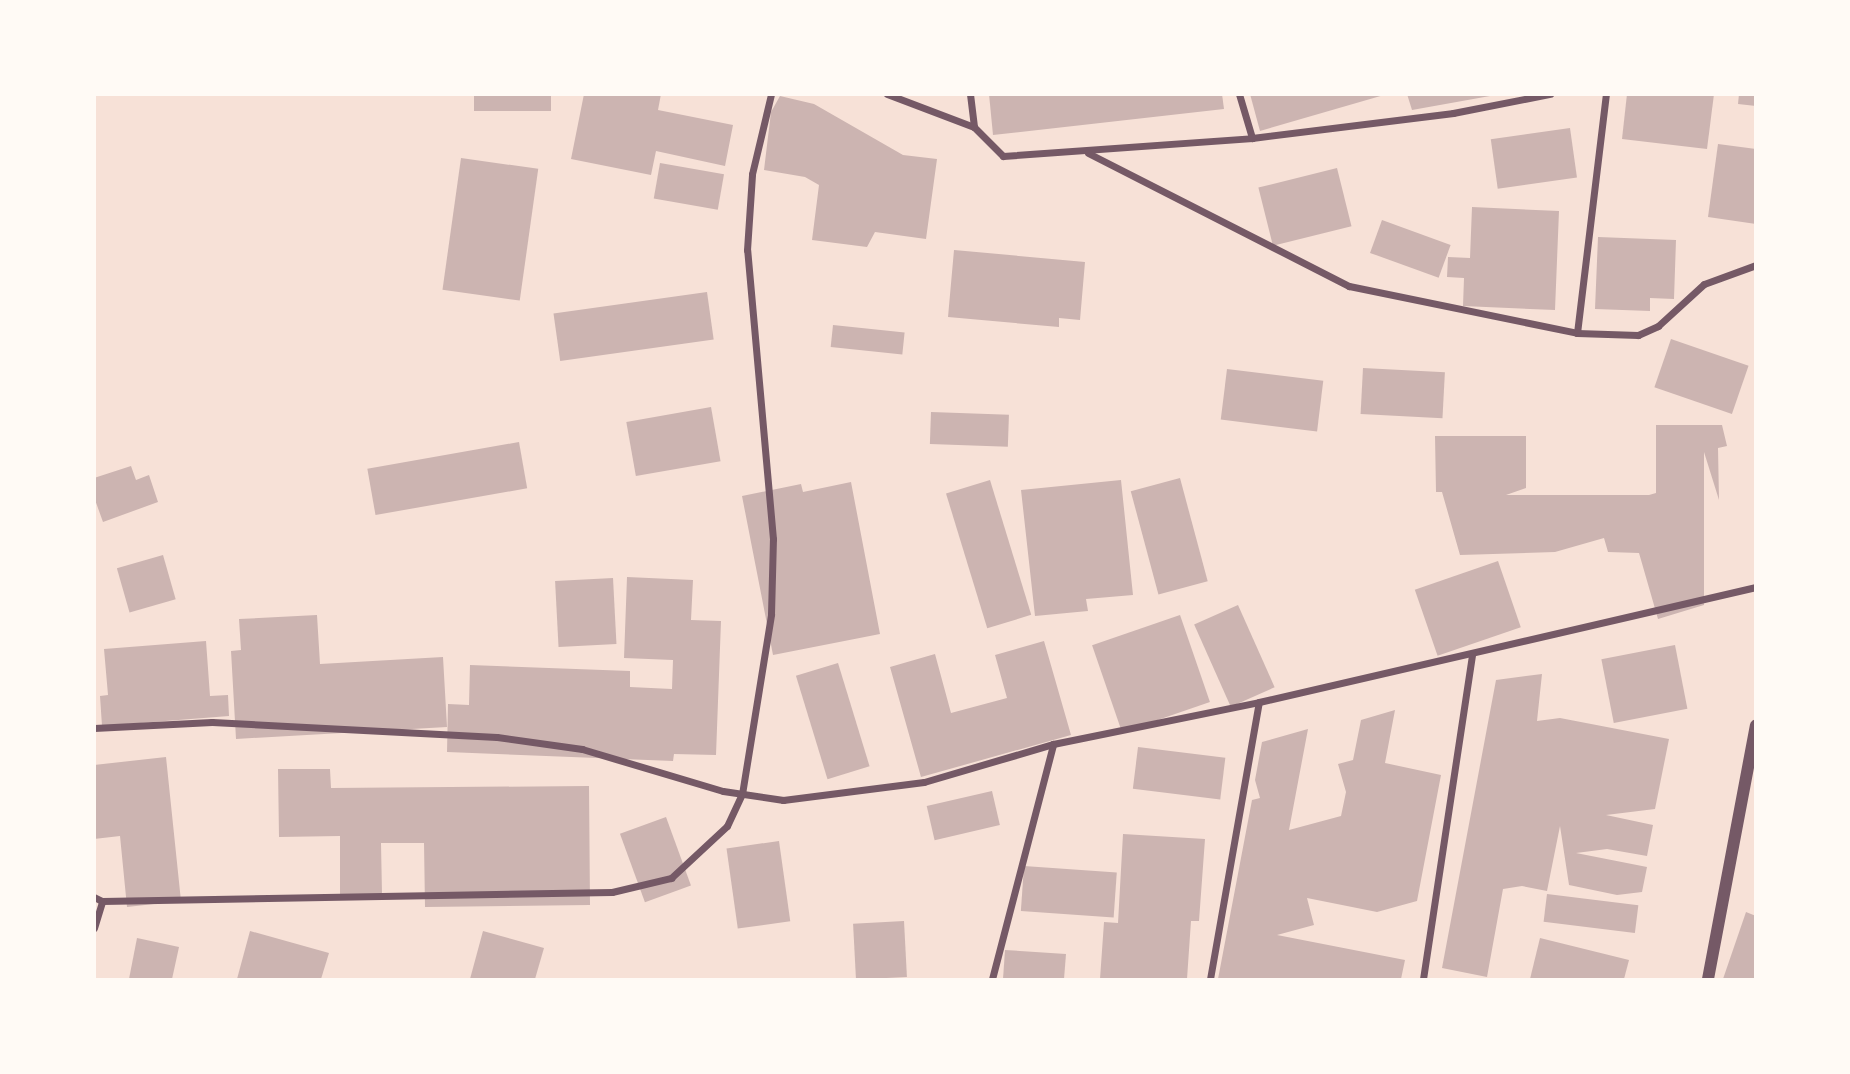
<!DOCTYPE html>
<style>
body{margin:0}
#map{position:relative;width:1850px;height:1074px;overflow:hidden;background:#f7e1d7;font-family:"Public Sans",sans-serif}
div>[style]{position:absolute}
[style*='--x']{left:calc(var(--x)*1px);top:calc(var(--y)*1px);width:calc(var(--w)*1px);rotate:calc(var(--a)*1deg)}
.building>*{inset:0;background:#ccb4b1;transform-origin:0 0}
.minor>*{height:7px;margin:-3.5px;padding:0 3.5px;transform-origin:3.5px;border-radius:3.5px;background:#755966}
.tertiary>*{height:12px;margin:-6px;padding:0 6px;transform-origin:6px;border-radius:6px;background:#755966}
span{translate:-50% -50%;white-space:nowrap;text-align:center;line-height:1.15;-webkit-text-stroke:5px #fffaf5;paint-order:stroke}
.frame{position:absolute;inset:0;border:96px solid #fffaf5;pointer-events:none}
</style>
<div id="map">
<div class="building">
<i style="left:474px;top:94px;width:77px;height:17px"></i>
<i style="clip-path:polygon(584px 94px,661px 94px,658px 110px,733px 125px,725px 166px,656px 151px,651px 175px,571px 159px)"></i>
<i style="clip-path:polygon(989px 94px,1222px 94px,1224px 109px,993px 135px)"></i>
<i style="clip-path:polygon(1250px 94px,1384px 94px,1384px 95px,1260px 131px)"></i>
<i style="clip-path:polygon(1407px 94px,1490px 94px,1490px 96px,1412px 110px)"></i>
<i style="clip-path:polygon(1627px 94px,1714px 94px,1707px 149px,1622px 139px)"></i>
<i style="clip-path:polygon(1739px 94px,1756px 94px,1756px 106px,1738px 104px)"></i>
<i style="clip-path:polygon(780px 96px,814px 104px,903px 155px,937px 159px,926px 239px,875px 232px,867px 247px,812px 240px,819px 185px,805px 177px,764px 170px,771px 112px)"></i>
<i style="left:1570px;top:128px;width:50px;height:80px;rotate:82deg"></i>
<i style="clip-path:polygon(1718px 144px,1756px 149px,1756px 224px,1708px 217px)"></i>
<i style="left:461px;top:158px;width:78px;height:133px;rotate:8deg"></i>
<i style="left:660px;top:163px;width:65px;height:36px;rotate:10deg"></i>
<i style="left:1337px;top:168px;width:60px;height:81px;rotate:76deg"></i>
<i style="clip-path:polygon(1472px 207px,1559px 211px,1555px 310px,1463px 306px,1464px 278px,1447px 277px,1448px 257px,1470px 258px)"></i>
<i style="left:1382px;top:220px;width:73px;height:35px;rotate:20deg"></i>
<i style="clip-path:polygon(1598px 237px,1676px 240px,1674px 299px,1650px 298px,1650px 311px,1595px 309px)"></i>
<i style="clip-path:polygon(954px 250px,1085px 262px,1080px 320px,1059px 318px,1059px 327px,948px 317px)"></i>
<i style="left:707px;top:292px;width:48px;height:155px;rotate:82deg"></i>
<i style="left:833px;top:325px;width:72px;height:22px;rotate:6deg"></i>
<i style="left:1671px;top:339px;width:82px;height:51px;rotate:19deg"></i>
<i style="left:1363px;top:368px;width:82px;height:46px;rotate:3deg"></i>
<i style="left:1227px;top:369px;width:97px;height:51px;rotate:7deg"></i>
<i style="left:711px;top:407px;width:55px;height:86px;rotate:80deg"></i>
<i style="left:931px;top:412px;width:78px;height:32px;rotate:2deg"></i>
<i style="clip-path:polygon(1656px 425px,1722px 425px,1727px 446px,1718px 448px,1719px 500px,1704px 452px,1704px 605px,1658px 619px,1639px 553px,1608px 552px,1604px 538px,1555px 552px,1460px 555px,1442px 492px,1436px 492px,1435px 436px,1526px 436px,1526px 488px,1506px 495px,1649px 495px,1656px 493px)"></i>
<i style="left:519px;top:442px;width:47px;height:154px;rotate:80deg"></i>
<i style="clip-path:polygon(131px 466px,136px 480px,149px 475px,158px 502px,103px 522px,94px 497px,94px 478px)"></i>
<i style="left:1180px;top:478px;width:107px;height:51px;rotate:75deg"></i>
<i style="left:990px;top:480px;width:141px;height:46px;rotate:73deg"></i>
<i style="clip-path:polygon(1121px 480px,1133px 595px,1086px 599px,1088px 611px,1035px 616px,1021px 490px)"></i>
<i style="clip-path:polygon(851px 482px,880px 634px,773px 655px,742px 496px,801px 484px,803px 492px)"></i>
<i style="left:163px;top:555px;width:46px;height:48px;rotate:74deg"></i>
<i style="left:1498px;top:561px;width:70px;height:88px;rotate:71deg"></i>
<i style="clip-path:polygon(627px 577px,693px 580px,691px 620px,721px 621px,716px 755px,674px 754px,673px 761px,447px 752px,448px 704px,469px 705px,470px 665px,630px 671px,630px 687px,672px 689px,673px 660px,624px 658px)"></i>
<i style="left:613px;top:578px;width:66px;height:58px;rotate:87deg"></i>
<i style="left:1238px;top:605px;width:90px;height:48px;rotate:66deg"></i>
<i style="clip-path:polygon(317px 615px,320px 664px,443px 657px,447px 727px,236px 739px,231px 651px,241px 650px,239px 619px)"></i>
<i style="left:1180px;top:615px;width:92px;height:93px;rotate:71deg"></i>
<i style="clip-path:polygon(206px 641px,210px 696px,228px 695px,229px 716px,102px 726px,100px 696px,108px 695px,104px 649px)"></i>
<i style="clip-path:polygon(1044px 641px,1071px 735px,921px 777px,890px 667px,935px 654px,951px 713px,1007px 698px,995px 655px)"></i>
<i style="left:1675px;top:645px;width:65px;height:75px;rotate:79deg"></i>
<i style="left:838px;top:663px;width:108px;height:44px;rotate:73deg"></i>
<i style="clip-path:polygon(1542px 674px,1537px 721px,1560px 718px,1669px 739px,1655px 809px,1606px 815px,1653px 825px,1647px 856px,1607px 849px,1576px 853px,1647px 867px,1642px 892px,1617px 895px,1569px 885px,1560px 826px,1547px 891px,1522px 886px,1503px 889px,1487px 977px,1442px 968px,1496px 680px)"></i>
<i style="clip-path:polygon(1395px 710px,1385px 763px,1441px 775px,1417px 901px,1377px 912px,1307px 898px,1314px 925px,1277px 935px,1405px 960px,1401px 979px,1218px 979px,1252px 800px,1260px 798px,1255px 780px,1262px 742px,1308px 729px,1289px 830px,1341px 816px,1346px 792px,1338px 764px,1353px 760px,1361px 720px)"></i>
<i style="left:1138px;top:747px;width:88px;height:42px;rotate:7deg"></i>
<i style="clip-path:polygon(166px 757px,181px 901px,127px 907px,120px 836px,94px 839px,94px 765px)"></i>
<i style="clip-path:polygon(278px 769px,330px 769px,331px 788px,589px 786px,590px 905px,425px 907px,424px 843px,381px 843px,382px 894px,340px 895px,340px 836px,279px 837px)"></i>
<i style="left:992px;top:791px;width:35px;height:67px;rotate:77deg"></i>
<i style="left:666px;top:817px;width:73px;height:49px;rotate:70deg"></i>
<i style="clip-path:polygon(1123px 834px,1205px 839px,1199px 921px,1191px 921px,1187px 979px,1100px 979px,1104px 922px,1118px 923px)"></i>
<i style="left:779px;top:841px;width:81px;height:53px;rotate:82deg"></i>
<i style="left:1024px;top:866px;width:93px;height:45px;rotate:4deg"></i>
<i style="left:1547px;top:894px;width:92px;height:28px;rotate:7deg"></i>
<i style="clip-path:polygon(1746px 912px,1756px 916px,1756px 979px,1723px 979px)"></i>
<i style="left:904px;top:921px;width:56px;height:51px;rotate:87deg"></i>
<i style="clip-path:polygon(250px 931px,329px 953px,321px 979px,237px 979px)"></i>
<i style="clip-path:polygon(483px 931px,544px 948px,535px 979px,470px 979px)"></i>
<i style="clip-path:polygon(137px 938px,179px 947px,172px 979px,129px 979px)"></i>
<i style="clip-path:polygon(1540px 938px,1629px 960px,1624px 979px,1530px 979px)"></i>
<i style="clip-path:polygon(1005px 950px,1066px 954px,1064px 979px,1003px 979px)"></i>
</div>
<div class="minor">
<i style="--x:887;--y:94;--w:93;--a:20.8"></i>
<i style="--x:974;--y:127;--w:41;--a:45"></i>
<i style="--x:1003;--y:156;--w:250;--a:-4.1"></i>
<i style="--x:1252;--y:138;--w:203;--a:-7.1"></i>
<i style="--x:1453;--y:113;--w:99;--a:-11.1"></i>
<i style="--x:970;--y:94;--w:33;--a:83"></i>
<i style="--x:1239;--y:94;--w:46;--a:73.5"></i>
<i style="--x:1088;--y:153;--w:293;--a:27"></i>
<i style="--x:1349;--y:286;--w:233;--a:11.6"></i>
<i style="--x:1577;--y:333;--w:61;--a:1.9"></i>
<i style="--x:1638;--y:335;--w:22;--a:-24"></i>
<i style="--x:1658;--y:326;--w:62;--a:-42.4"></i>
<i style="--x:1704;--y:284;--w:55;--a:-20.1"></i>
<i style="--x:1577;--y:333;--w:241;--a:-83.1"></i>
<i style="--x:94;--y:728;--w:118;--a:-2.9"></i>
<i style="--x:212;--y:722;--w:285;--a:3"></i>
<i style="--x:497;--y:737;--w:86;--a:8"></i>
<i style="--x:582;--y:749;--w:147;--a:16.6"></i>
<i style="--x:723;--y:791;--w:61;--a:8.5"></i>
<i style="--x:783;--y:800;--w:142;--a:-7.3"></i>
<i style="--x:924;--y:782;--w:134;--a:-16.4"></i>
<i style="--x:1053;--y:744;--w:210;--a:-11.5"></i>
<i style="--x:1259;--y:702;--w:510;--a:-13.03"></i>
<i style="--x:94;--y:897;--w:9;--a:27"></i>
<i style="--x:102;--y:901;--w:510;--a:-1.01"></i>
<i style="--x:612;--y:892;--w:61;--a:-13.3"></i>
<i style="--x:671;--y:878;--w:76;--a:-42.9"></i>
<i style="--x:727;--y:826;--w:35;--a:-65"></i>
<i style="--x:742;--y:794;--w:182;--a:-80.8"></i>
<i style="--x:771;--y:614;--w:75;--a:-88.5"></i>
<i style="--x:773;--y:539;--w:290;--a:-95.1"></i>
<i style="--x:747;--y:250;--w:76;--a:-86.2"></i>
<i style="--x:752;--y:174;--w:82;--a:-76.6"></i>
<i style="--x:94;--y:928;--w:28;--a:-73"></i>
<i style="--x:992;--y:979;--w:243;--a:-75.4"></i>
<i style="--x:1210;--y:979;--w:281;--a:-80"></i>
<i style="--x:1423;--y:979;--w:329;--a:-81.4"></i>
</div>
<div class="tertiary">
<i style="--x:1708;--y:979;--w:258;--a:-79.3"></i>
</div>
<div class="frame"></div>
</div>
